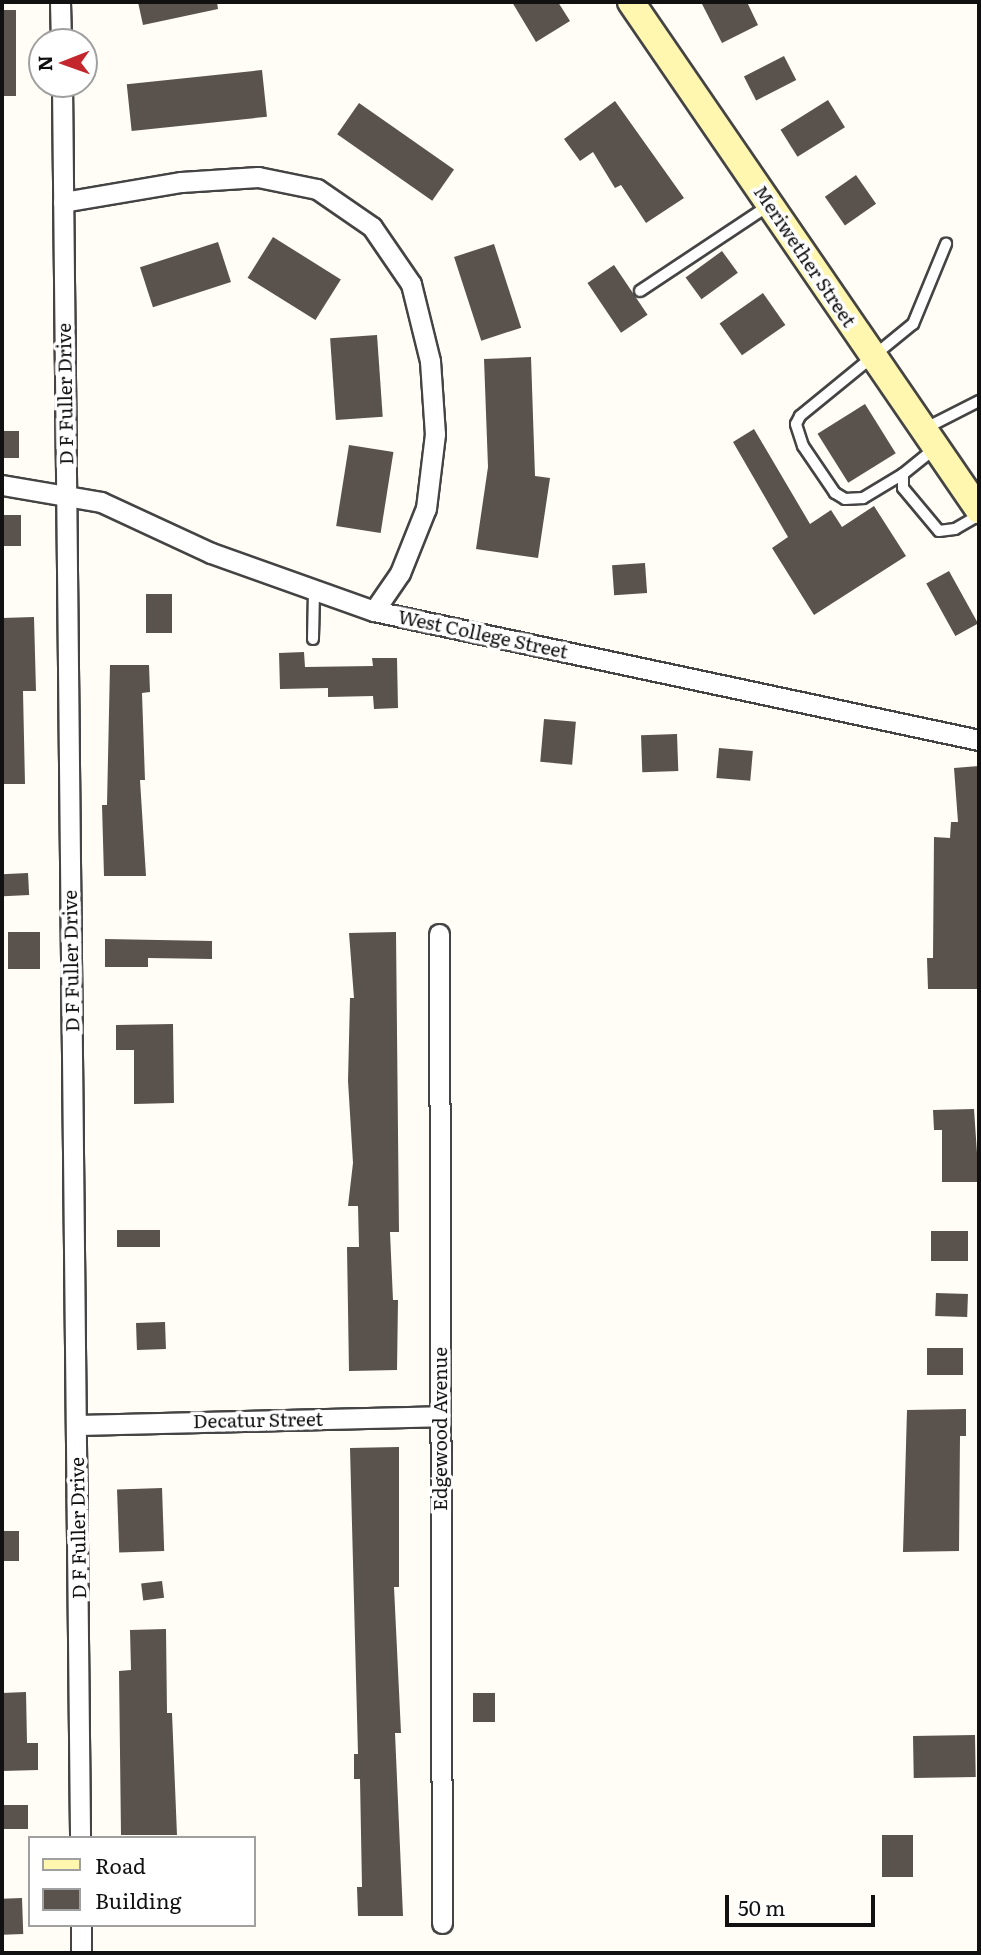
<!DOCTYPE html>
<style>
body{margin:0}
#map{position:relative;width:981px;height:1955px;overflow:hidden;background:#fffdf5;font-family:Literata,serif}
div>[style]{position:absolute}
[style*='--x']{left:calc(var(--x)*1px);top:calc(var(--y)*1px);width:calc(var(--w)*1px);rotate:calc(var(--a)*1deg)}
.building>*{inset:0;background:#5a524d;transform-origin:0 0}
.roads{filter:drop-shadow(2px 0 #444) drop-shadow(-2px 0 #444) drop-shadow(0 2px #444) drop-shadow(0 -2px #444)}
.lane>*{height:10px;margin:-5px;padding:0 5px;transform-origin:5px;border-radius:5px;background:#fff}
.street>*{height:19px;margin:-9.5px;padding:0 9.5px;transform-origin:9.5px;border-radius:9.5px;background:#fff}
.secondary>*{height:26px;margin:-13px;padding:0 13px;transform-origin:13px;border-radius:13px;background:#fff6b0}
span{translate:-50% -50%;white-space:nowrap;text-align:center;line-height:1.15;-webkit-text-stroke:7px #fff;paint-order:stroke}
.street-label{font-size:19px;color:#111}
.frame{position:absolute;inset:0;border:4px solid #111;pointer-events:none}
.legend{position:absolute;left:28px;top:1836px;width:228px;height:91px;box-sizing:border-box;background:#fff;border:2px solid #a0a0a0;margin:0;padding:9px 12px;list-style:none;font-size:21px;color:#111}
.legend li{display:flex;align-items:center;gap:14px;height:35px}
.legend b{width:35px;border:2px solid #a0a0a0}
.north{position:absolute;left:28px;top:28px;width:70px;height:70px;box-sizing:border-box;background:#fff;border:2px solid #a0a0a0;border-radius:50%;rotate:269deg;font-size:19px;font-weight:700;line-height:28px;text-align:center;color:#111}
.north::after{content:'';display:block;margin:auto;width:24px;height:32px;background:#c4262e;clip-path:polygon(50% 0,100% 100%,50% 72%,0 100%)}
.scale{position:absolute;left:725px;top:1895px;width:150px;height:32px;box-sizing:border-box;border:4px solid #111;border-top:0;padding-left:9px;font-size:21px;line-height:24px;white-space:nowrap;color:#111;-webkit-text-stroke:5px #fff;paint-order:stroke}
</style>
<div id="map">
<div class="building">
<i style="clip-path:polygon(138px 2px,217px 2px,218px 9px,143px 25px)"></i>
<i style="clip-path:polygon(512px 2px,558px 2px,570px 21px,536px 42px)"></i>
<i style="clip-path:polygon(701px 2px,747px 2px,758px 25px,722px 43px)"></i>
<i style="left:2px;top:10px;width:14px;height:86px"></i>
<i style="left:784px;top:56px;width:27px;height:45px;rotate:63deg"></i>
<i style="left:262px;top:70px;width:47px;height:136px;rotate:84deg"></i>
<i style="left:828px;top:100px;width:32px;height:56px;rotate:58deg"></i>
<i style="clip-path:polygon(615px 101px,684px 198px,646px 223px,621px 185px,615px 188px,593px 152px,580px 161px,564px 139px)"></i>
<i style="left:359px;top:103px;width:116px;height:38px;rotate:35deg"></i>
<i style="left:856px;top:175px;width:35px;height:38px;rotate:55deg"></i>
<i style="left:273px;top:237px;width:80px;height:48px;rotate:32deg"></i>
<i style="left:218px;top:242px;width:42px;height:82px;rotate:72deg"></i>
<i style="left:494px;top:244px;width:88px;height:42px;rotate:72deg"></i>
<i style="left:722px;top:251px;width:27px;height:45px;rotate:54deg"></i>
<i style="left:614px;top:265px;width:60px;height:32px;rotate:56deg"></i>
<i style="left:763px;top:293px;width:39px;height:53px;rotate:55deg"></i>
<i style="left:377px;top:335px;width:82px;height:47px;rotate:86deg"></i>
<i style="clip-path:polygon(531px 357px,535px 476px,550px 478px,538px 558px,476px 549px,488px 467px,484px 359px)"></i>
<i style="left:865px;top:404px;width:58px;height:56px;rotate:58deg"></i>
<i style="clip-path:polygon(754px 429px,810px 524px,831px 510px,842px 527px,874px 506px,906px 556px,814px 615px,772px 548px,788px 537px,733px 442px)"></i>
<i style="left:2px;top:431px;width:17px;height:27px"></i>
<i style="left:349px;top:445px;width:45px;height:82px;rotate:9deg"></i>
<i style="left:2px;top:515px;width:19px;height:31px"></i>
<i style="left:645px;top:563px;width:30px;height:33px;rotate:86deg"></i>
<i style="left:949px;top:571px;width:60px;height:26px;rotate:61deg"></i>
<i style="left:146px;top:594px;width:26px;height:39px"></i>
<i style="clip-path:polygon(34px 617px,36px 691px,23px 691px,25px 784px,2px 784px,2px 618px)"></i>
<i style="clip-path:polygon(304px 652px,305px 667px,373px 666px,372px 658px,397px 658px,398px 708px,374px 709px,373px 696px,328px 697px,328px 688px,280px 689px,279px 653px)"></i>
<i style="clip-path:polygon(110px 665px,149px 665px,150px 692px,142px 693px,145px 780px,140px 780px,146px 876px,104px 876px,102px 805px,107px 805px)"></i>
<i style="left:544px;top:719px;width:32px;height:43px;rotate:5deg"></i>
<i style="left:677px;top:734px;width:37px;height:36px;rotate:88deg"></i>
<i style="left:719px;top:748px;width:34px;height:30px;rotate:5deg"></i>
<i style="clip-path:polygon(979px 766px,977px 989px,928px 989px,927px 958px,933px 958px,934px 837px,950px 838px,951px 822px,958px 822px,954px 768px)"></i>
<i style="left:28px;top:873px;width:22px;height:26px;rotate:87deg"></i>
<i style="left:8px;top:932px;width:32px;height:37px"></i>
<i style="clip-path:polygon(396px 932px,399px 1232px,390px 1232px,393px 1300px,398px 1300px,397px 1370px,349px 1371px,347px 1247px,359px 1247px,358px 1206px,348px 1206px,353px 1163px,348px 1081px,350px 998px,354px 998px,349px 933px)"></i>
<i style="clip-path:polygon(105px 939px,212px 941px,212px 959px,148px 958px,148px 967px,105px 967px)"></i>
<i style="clip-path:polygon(173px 1024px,174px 1103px,134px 1104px,134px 1050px,116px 1050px,116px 1025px)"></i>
<i style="clip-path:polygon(974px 1109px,979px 1182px,942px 1182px,942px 1130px,934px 1130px,933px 1110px)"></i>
<i style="left:160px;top:1230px;width:17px;height:43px;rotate:90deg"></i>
<i style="left:931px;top:1231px;width:37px;height:30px"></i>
<i style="left:936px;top:1293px;width:32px;height:23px;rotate:2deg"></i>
<i style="left:165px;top:1322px;width:27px;height:29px;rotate:88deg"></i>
<i style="left:927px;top:1348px;width:36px;height:27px"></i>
<i style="clip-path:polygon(966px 1409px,966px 1436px,960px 1436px,959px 1551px,903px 1552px,907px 1410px)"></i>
<i style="clip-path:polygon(399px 1447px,399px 1587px,394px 1587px,401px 1733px,395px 1733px,403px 1916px,358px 1916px,357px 1887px,362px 1887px,360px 1779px,354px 1779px,354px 1754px,358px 1754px,350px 1448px)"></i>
<i style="left:162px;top:1488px;width:63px;height:45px;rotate:88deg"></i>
<i style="left:2px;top:1531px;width:17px;height:30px"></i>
<i style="left:162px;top:1581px;width:17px;height:21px;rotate:83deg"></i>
<i style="clip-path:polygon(166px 1629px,167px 1713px,172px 1713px,177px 1835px,121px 1835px,119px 1671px,131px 1670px,130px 1630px)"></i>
<i style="clip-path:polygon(26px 1692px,27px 1743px,38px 1743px,38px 1770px,2px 1771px,2px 1693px)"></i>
<i style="left:473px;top:1693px;width:22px;height:29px"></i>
<i style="left:975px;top:1735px;width:42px;height:62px;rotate:89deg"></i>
<i style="left:2px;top:1805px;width:26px;height:24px"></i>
<i style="left:882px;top:1835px;width:31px;height:42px"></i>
<i style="left:22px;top:1898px;width:36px;height:20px;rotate:88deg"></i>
</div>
<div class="roads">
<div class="lane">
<i style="--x:640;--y:291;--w:154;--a:-33.6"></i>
<i style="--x:924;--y:429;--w:62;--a:-27"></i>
<i style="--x:934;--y:449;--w:40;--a:141"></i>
<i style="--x:903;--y:474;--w:14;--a:90"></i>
<i style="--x:903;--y:488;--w:56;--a:50.1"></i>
<i style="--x:939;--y:531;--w:16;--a:-7"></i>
<i style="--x:955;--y:529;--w:28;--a:-30"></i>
<i style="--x:903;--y:474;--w:47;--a:149"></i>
<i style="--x:863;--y:498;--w:18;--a:177"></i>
<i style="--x:845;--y:499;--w:12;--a:-149"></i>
<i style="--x:835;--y:493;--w:57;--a:-124.2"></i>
<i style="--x:803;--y:446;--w:23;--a:-108"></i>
<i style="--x:796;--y:424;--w:9;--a:-63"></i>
<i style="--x:800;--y:416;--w:146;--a:-39.2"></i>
<i style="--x:913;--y:324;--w:87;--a:-67.6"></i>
<i style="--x:313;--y:639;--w:49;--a:-88.8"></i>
</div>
<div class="street">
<i style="--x:60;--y:2;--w:40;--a:88.6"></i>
<i style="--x:62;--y:84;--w:1754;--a:89.41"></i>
<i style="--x:63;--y:202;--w:120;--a:-9.6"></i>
<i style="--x:181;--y:182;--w:77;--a:-3.7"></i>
<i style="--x:258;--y:177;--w:60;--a:11.5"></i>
<i style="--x:317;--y:189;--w:67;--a:34.6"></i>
<i style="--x:372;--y:227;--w:69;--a:55.6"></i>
<i style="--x:411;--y:284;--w:79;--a:76.1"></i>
<i style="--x:430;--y:361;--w:73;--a:86.1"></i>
<i style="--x:435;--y:434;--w:75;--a:96.9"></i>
<i style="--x:426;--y:508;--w:70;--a:111.8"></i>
<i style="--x:400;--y:573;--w:46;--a:124.4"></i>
<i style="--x:2;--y:485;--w:100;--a:9.7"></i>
<i style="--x:101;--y:502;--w:121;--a:24.9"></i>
<i style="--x:211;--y:553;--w:173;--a:19.6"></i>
<i style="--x:374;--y:611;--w:619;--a:12.04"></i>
<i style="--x:439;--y:934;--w:989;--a:89.83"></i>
<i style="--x:77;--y:1425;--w:363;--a:-1.4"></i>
<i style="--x:81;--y:1925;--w:28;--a:90"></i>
</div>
<div class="secondary">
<i style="--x:631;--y:2;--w:616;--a:55.59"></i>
</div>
</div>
<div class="street-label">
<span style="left:805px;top:256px;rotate:56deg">Meriwether Street</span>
<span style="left:65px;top:394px;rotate:-91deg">D F Fuller Drive</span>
<span style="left:483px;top:634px;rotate:12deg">West College Street</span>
<span style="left:71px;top:961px;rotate:-91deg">D F Fuller Drive</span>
<span style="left:258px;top:1420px;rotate:-1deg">Decatur Street</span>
<span style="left:440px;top:1429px;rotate:-90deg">Edgewood Avenue</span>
<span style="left:78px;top:1528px;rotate:-91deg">D F Fuller Drive</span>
</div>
<div class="frame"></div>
<ul class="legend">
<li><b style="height:9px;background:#fff6b0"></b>Road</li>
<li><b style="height:19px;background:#5a524d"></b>Building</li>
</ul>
<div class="north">N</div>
<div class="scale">50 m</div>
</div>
